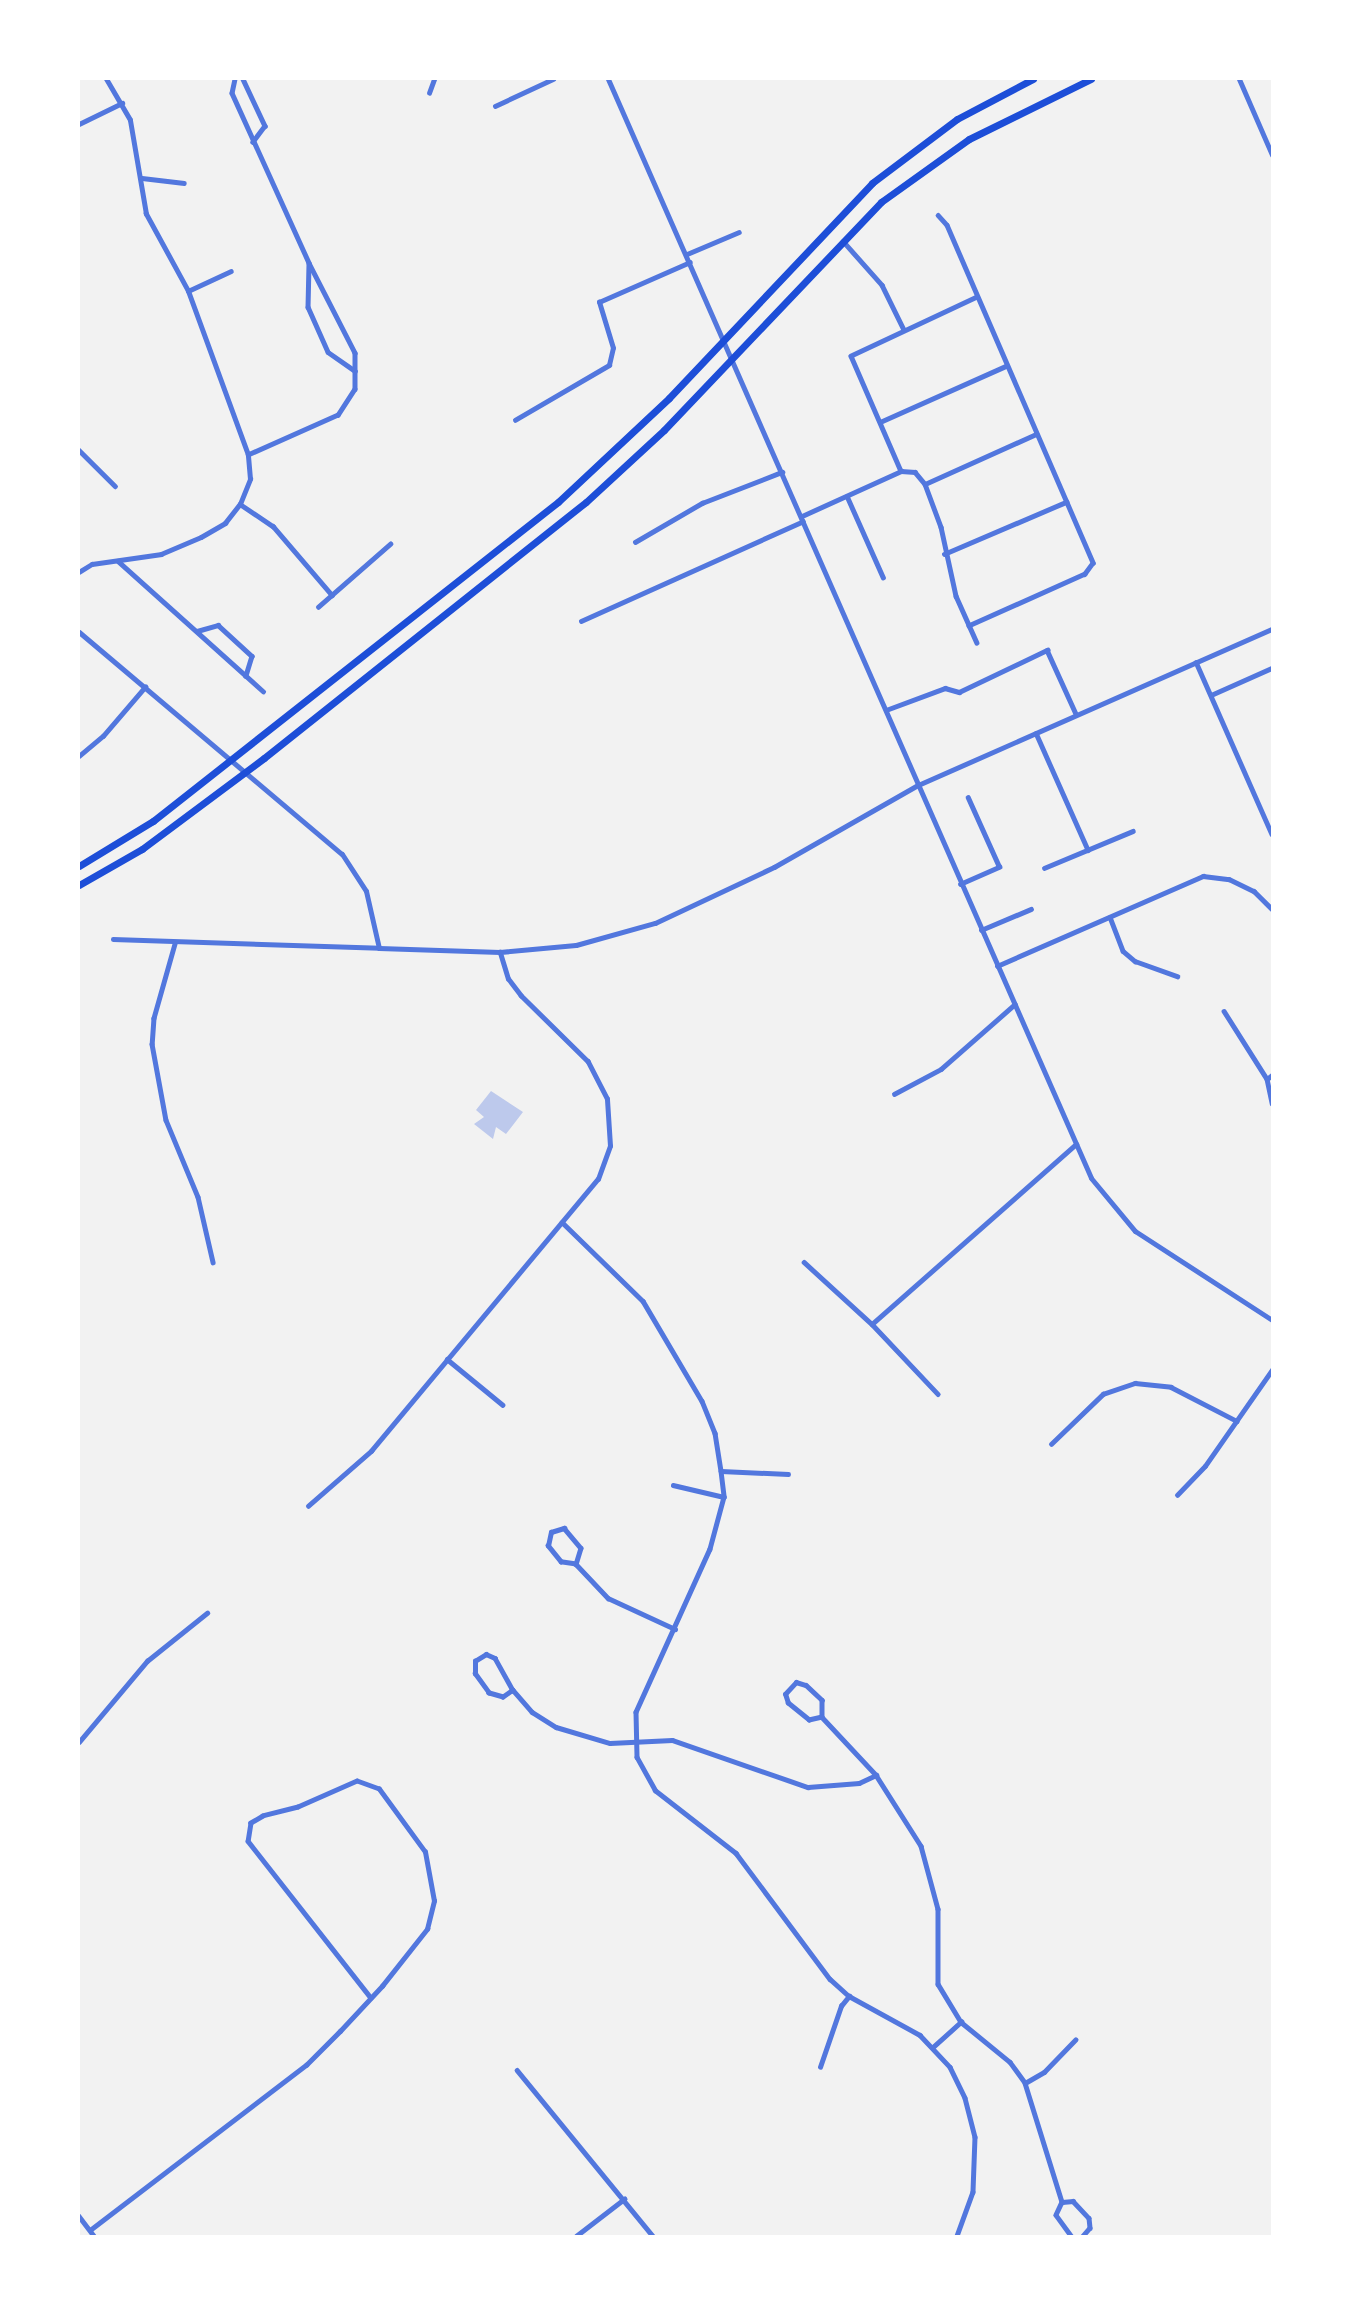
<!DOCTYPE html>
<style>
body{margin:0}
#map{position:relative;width:1351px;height:2315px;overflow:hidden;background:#f2f2f2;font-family:"Public Sans",sans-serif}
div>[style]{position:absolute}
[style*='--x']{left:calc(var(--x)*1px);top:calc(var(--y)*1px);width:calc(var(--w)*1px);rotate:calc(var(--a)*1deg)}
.building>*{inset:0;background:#bdc9ec}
.minor>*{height:4.5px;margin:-2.25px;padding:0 2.25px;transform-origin:2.25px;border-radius:2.25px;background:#5277de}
.tertiary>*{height:5px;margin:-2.5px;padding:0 2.5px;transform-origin:2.5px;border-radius:2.5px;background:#5277de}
.primary>*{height:7px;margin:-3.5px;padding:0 3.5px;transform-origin:3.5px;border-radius:3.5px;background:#1d4ed8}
span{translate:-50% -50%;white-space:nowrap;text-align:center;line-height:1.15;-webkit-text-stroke:5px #fff;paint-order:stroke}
.frame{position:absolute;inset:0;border:80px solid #fff;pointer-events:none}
</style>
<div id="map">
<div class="building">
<i style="clip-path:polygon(491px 1091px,523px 1112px,506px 1134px,496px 1127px,493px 1139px,474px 1124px,484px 1117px,476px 1110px)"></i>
</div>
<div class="minor">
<i style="--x:235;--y:79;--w:14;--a:102"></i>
<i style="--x:232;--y:93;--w:187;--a:65.6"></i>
<i style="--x:309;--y:263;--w:101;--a:62.9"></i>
<i style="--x:355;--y:353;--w:36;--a:90"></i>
<i style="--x:355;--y:389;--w:31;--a:123"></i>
<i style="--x:338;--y:415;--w:98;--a:156"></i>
<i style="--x:243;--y:79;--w:52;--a:64.9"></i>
<i style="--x:265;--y:126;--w:20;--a:127"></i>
<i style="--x:429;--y:93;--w:15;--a:-70"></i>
<i style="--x:495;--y:106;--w:64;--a:-25"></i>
<i style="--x:79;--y:124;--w:48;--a:-26"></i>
<i style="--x:142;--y:178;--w:42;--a:6.8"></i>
<i style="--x:938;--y:215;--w:13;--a:48"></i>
<i style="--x:947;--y:225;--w:368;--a:66.6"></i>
<i style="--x:1093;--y:563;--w:14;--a:126"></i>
<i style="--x:1085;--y:574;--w:127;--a:155.9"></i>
<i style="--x:843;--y:241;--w:59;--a:48.4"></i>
<i style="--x:882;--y:285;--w:50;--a:63.9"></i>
<i style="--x:687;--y:254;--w:56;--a:-22.9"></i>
<i style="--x:309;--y:264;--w:43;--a:91.3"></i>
<i style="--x:308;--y:307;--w:49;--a:66"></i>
<i style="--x:328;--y:352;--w:33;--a:35"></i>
<i style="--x:188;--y:291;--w:47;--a:-24.9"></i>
<i style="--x:977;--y:297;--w:139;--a:154.9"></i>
<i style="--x:851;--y:356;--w:125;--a:66.5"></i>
<i style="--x:901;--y:471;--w:14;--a:4"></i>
<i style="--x:915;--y:472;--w:16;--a:50"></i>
<i style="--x:925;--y:484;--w:46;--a:69.6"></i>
<i style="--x:941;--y:527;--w:71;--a:77.7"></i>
<i style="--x:956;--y:596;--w:51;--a:65.9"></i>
<i style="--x:515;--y:420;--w:109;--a:-30.3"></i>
<i style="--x:609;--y:365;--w:17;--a:-77"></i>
<i style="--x:613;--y:348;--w:48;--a:-106.9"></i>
<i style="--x:599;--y:302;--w:99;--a:-23.7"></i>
<i style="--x:880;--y:422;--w:138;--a:-24"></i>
<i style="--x:79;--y:450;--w:51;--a:45"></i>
<i style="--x:925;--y:484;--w:122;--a:-24.2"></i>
<i style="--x:847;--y:496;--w:89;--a:66"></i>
<i style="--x:240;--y:504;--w:40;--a:34"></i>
<i style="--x:273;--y:526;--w:91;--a:49.5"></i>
<i style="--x:802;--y:516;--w:109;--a:-24.4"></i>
<i style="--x:635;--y:542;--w:78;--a:-30.2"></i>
<i style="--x:702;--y:503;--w:86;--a:-21.2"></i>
<i style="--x:944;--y:554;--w:133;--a:-23.1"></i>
<i style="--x:118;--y:561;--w:195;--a:41.9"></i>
<i style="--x:79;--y:572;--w:15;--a:-32"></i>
<i style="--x:92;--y:564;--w:70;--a:-8.2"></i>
<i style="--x:161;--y:554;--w:43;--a:-23"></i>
<i style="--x:201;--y:537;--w:28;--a:-30"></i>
<i style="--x:225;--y:523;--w:24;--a:-52"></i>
<i style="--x:240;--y:504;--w:27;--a:-68"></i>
<i style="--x:250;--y:479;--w:24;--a:-95"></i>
<i style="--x:248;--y:455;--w:175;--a:-110.1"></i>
<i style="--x:188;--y:291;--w:88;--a:-118.6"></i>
<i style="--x:146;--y:214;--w:95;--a:-99.7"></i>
<i style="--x:130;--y:120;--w:48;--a:-120.3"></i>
<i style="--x:318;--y:607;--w:96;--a:-41.2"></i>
<i style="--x:581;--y:621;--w:243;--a:-24.2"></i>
<i style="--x:197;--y:631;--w:22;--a:-16"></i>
<i style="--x:218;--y:625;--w:46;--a:42.4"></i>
<i style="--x:252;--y:656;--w:21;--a:107"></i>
<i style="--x:1196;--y:662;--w:188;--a:66.2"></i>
<i style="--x:1211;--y:695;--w:67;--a:-23.9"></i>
<i style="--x:886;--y:710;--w:63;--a:-20.4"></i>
<i style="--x:945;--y:688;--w:15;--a:16"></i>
<i style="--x:959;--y:692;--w:98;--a:-25.5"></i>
<i style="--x:1047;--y:650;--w:70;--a:65.6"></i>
<i style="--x:1036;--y:733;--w:128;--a:66"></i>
<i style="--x:79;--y:756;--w:31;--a:-40"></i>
<i style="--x:103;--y:736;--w:65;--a:-49.4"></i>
<i style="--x:1044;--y:868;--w:96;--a:-22.6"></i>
<i style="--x:960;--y:884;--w:43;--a:-23.6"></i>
<i style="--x:999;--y:867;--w:76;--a:-114.2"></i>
<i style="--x:1110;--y:917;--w:36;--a:69"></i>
<i style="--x:1123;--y:951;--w:16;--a:40"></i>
<i style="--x:1135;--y:961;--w:45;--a:19.7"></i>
<i style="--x:981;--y:930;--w:54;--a:-22.8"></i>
<i style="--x:113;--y:939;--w:266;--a:1.9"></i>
<i style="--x:175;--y:944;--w:77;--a:105.8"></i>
<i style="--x:154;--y:1018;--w:26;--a:94"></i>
<i style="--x:152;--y:1044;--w:77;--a:79.6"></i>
<i style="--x:166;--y:1120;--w:83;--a:67.4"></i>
<i style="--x:198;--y:1197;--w:67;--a:77"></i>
<i style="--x:997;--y:966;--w:225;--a:-23.6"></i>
<i style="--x:1203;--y:876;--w:26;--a:7"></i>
<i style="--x:1229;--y:879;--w:28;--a:26"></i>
<i style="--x:1254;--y:891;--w:25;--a:45"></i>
<i style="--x:1224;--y:1011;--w:80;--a:57.7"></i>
<i style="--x:1267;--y:1079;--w:6;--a:-39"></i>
<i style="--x:1267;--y:1079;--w:25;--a:78"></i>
<i style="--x:894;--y:1094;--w:53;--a:-28"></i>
<i style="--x:941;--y:1069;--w:98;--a:-41.3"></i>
<i style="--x:562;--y:1222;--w:113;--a:44.3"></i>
<i style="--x:643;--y:1301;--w:116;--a:59.5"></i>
<i style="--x:702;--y:1401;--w:35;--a:68"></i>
<i style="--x:715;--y:1433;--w:38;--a:81"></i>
<i style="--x:721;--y:1471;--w:26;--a:83"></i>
<i style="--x:724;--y:1497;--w:54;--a:105.1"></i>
<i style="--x:710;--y:1549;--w:179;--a:114.4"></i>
<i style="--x:636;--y:1712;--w:45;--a:88.7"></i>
<i style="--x:637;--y:1757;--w:38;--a:61"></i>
<i style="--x:655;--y:1790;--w:103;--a:37.9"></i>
<i style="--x:736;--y:1853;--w:157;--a:53.3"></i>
<i style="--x:830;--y:1979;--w:25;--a:42"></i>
<i style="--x:849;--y:1996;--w:81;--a:28.8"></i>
<i style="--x:920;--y:2035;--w:44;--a:46.8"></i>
<i style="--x:950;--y:2067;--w:34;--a:64"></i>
<i style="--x:965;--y:2098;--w:40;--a:75.6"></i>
<i style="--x:975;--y:2137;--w:55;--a:92.1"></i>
<i style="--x:973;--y:2192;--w:47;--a:110"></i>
<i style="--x:804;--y:1262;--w:92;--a:42.4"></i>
<i style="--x:872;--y:1324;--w:96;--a:46.7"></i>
<i style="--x:872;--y:1324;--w:272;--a:-41.4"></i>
<i style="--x:447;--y:1359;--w:72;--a:39.4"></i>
<i style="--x:1051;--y:1444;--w:72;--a:-43.9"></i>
<i style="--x:1103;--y:1394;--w:34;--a:-19"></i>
<i style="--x:1135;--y:1383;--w:36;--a:6"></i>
<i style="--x:1171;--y:1387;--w:74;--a:27.3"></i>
<i style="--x:721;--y:1471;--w:67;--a:2.6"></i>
<i style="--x:673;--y:1485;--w:52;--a:13.2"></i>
<i style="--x:1177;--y:1495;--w:40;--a:-46"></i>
<i style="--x:1205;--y:1466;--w:117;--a:-55.1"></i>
<i style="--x:308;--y:1506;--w:84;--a:-41.1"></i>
<i style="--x:371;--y:1451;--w:354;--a:-50.2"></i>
<i style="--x:598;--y:1179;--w:35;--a:-70"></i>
<i style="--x:610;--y:1146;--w:47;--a:-93.7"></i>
<i style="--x:607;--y:1099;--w:42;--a:-117.2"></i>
<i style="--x:588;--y:1062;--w:94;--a:-135.4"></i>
<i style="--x:521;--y:996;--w:21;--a:-127"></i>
<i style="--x:508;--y:979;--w:28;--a:-107"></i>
<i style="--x:564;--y:1528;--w:26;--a:50"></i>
<i style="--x:581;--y:1548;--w:17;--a:107"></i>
<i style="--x:576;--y:1564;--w:15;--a:-172"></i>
<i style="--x:561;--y:1562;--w:21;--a:-129"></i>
<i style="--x:548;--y:1546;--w:14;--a:-78"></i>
<i style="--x:551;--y:1532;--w:14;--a:-17"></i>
<i style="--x:576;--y:1564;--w:47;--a:46.7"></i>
<i style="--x:608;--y:1598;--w:74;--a:24.8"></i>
<i style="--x:796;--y:1682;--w:10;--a:17"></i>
<i style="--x:806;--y:1685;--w:22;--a:43"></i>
<i style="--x:822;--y:1700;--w:17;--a:90"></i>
<i style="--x:822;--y:1717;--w:13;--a:167"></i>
<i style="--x:809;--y:1720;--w:27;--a:-141"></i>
<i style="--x:788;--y:1703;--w:9;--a:-108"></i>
<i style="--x:785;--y:1694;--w:16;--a:-47"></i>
<i style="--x:513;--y:1690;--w:12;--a:145"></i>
<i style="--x:503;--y:1697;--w:15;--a:-164"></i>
<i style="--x:489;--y:1693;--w:24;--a:-126"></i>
<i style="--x:475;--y:1674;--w:13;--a:-90"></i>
<i style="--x:475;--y:1661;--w:13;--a:-32"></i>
<i style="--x:486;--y:1654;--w:10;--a:24"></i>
<i style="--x:495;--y:1658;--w:37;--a:61"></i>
<i style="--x:513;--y:1690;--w:29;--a:49"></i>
<i style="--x:532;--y:1712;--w:28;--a:32"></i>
<i style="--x:556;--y:1727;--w:56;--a:16.5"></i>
<i style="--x:610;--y:1743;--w:62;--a:-2.8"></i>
<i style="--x:672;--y:1740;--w:144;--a:19.1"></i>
<i style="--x:808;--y:1787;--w:51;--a:-4.5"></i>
<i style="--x:859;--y:1783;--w:19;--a:-25"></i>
<i style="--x:822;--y:1717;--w:79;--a:47"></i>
<i style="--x:876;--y:1775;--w:84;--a:57.6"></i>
<i style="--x:921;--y:1846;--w:65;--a:74.9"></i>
<i style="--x:938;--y:1909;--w:75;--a:90"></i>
<i style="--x:938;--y:1984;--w:44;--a:58.8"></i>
<i style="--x:961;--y:2022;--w:63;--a:39.2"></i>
<i style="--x:1010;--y:2062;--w:26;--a:54"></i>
<i style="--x:1025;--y:2083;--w:125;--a:72.7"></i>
<i style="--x:1062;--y:2202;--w:14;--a:115"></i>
<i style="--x:1056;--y:2215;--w:26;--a:54"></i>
<i style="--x:79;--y:1742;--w:106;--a:-50"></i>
<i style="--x:147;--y:1661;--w:77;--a:-38.7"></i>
<i style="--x:933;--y:2047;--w:38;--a:-42"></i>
<i style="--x:820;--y:2067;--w:65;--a:-71"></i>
<i style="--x:841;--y:2006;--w:13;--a:-51"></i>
<i style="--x:517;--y:2070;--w:215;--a:50.7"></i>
<i style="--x:1025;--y:2083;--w:22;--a:-30"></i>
<i style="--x:1044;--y:2072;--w:45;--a:-45.9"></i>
<i style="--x:1062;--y:2202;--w:11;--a:-5"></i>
<i style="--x:1073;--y:2201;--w:23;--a:47"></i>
<i style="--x:1089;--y:2218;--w:10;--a:84"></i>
<i style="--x:1090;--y:2228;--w:11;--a:131"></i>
<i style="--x:79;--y:2216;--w:25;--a:53"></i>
<i style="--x:90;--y:2230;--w:272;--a:-37.4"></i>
<i style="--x:306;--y:2065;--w:48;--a:-45"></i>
<i style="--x:340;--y:2031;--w:62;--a:-47"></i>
<i style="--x:382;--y:1986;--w:73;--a:-51.7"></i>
<i style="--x:427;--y:1929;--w:29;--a:-76"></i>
<i style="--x:434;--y:1901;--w:50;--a:-100.4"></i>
<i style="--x:425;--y:1852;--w:78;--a:-126.1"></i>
<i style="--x:379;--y:1789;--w:23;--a:-160"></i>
<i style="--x:357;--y:1781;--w:64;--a:156.2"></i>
<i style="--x:298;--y:1807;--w:36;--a:166"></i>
<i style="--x:263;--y:1816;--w:14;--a:150"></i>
<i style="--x:251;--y:1823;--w:18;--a:99"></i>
<i style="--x:248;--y:1841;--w:199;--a:51.9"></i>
<i style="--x:576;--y:2236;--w:61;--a:-37.6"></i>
</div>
<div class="tertiary">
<i style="--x:608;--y:79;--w:1200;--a:66.27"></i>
<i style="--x:1091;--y:1178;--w:69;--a:50.3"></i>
<i style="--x:1135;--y:1231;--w:163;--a:33"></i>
<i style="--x:1239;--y:79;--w:83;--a:66.5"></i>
<i style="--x:79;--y:632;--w:344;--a:40.2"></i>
<i style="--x:342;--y:854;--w:44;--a:57"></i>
<i style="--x:366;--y:891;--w:58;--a:77.2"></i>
<i style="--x:379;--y:948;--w:121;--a:1.9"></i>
<i style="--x:500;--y:952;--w:76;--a:-5.3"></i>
<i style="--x:576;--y:945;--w:82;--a:-15.6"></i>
<i style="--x:655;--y:923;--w:132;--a:-25.2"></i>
<i style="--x:774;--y:867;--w:166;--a:-29.7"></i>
<i style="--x:918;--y:785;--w:387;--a:-23.8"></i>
</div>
<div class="primary">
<i style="--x:79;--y:866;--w:87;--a:-31.3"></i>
<i style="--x:153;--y:821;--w:516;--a:-38.23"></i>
<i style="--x:558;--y:502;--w:152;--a:-43.1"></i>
<i style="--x:669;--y:398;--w:296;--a:-46.6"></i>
<i style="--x:872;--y:183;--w:106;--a:-37"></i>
<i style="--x:957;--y:119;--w:86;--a:-27.8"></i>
<i style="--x:79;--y:885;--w:73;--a:-29.7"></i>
<i style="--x:142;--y:849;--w:152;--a:-36.7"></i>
<i style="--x:264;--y:758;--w:411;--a:-38.5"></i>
<i style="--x:586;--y:502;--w:106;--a:-42.7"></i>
<i style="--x:664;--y:430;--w:315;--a:-46.4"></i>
<i style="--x:881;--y:202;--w:108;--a:-35.6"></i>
<i style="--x:969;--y:139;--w:136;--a:-26.2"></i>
</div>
<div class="frame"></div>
</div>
